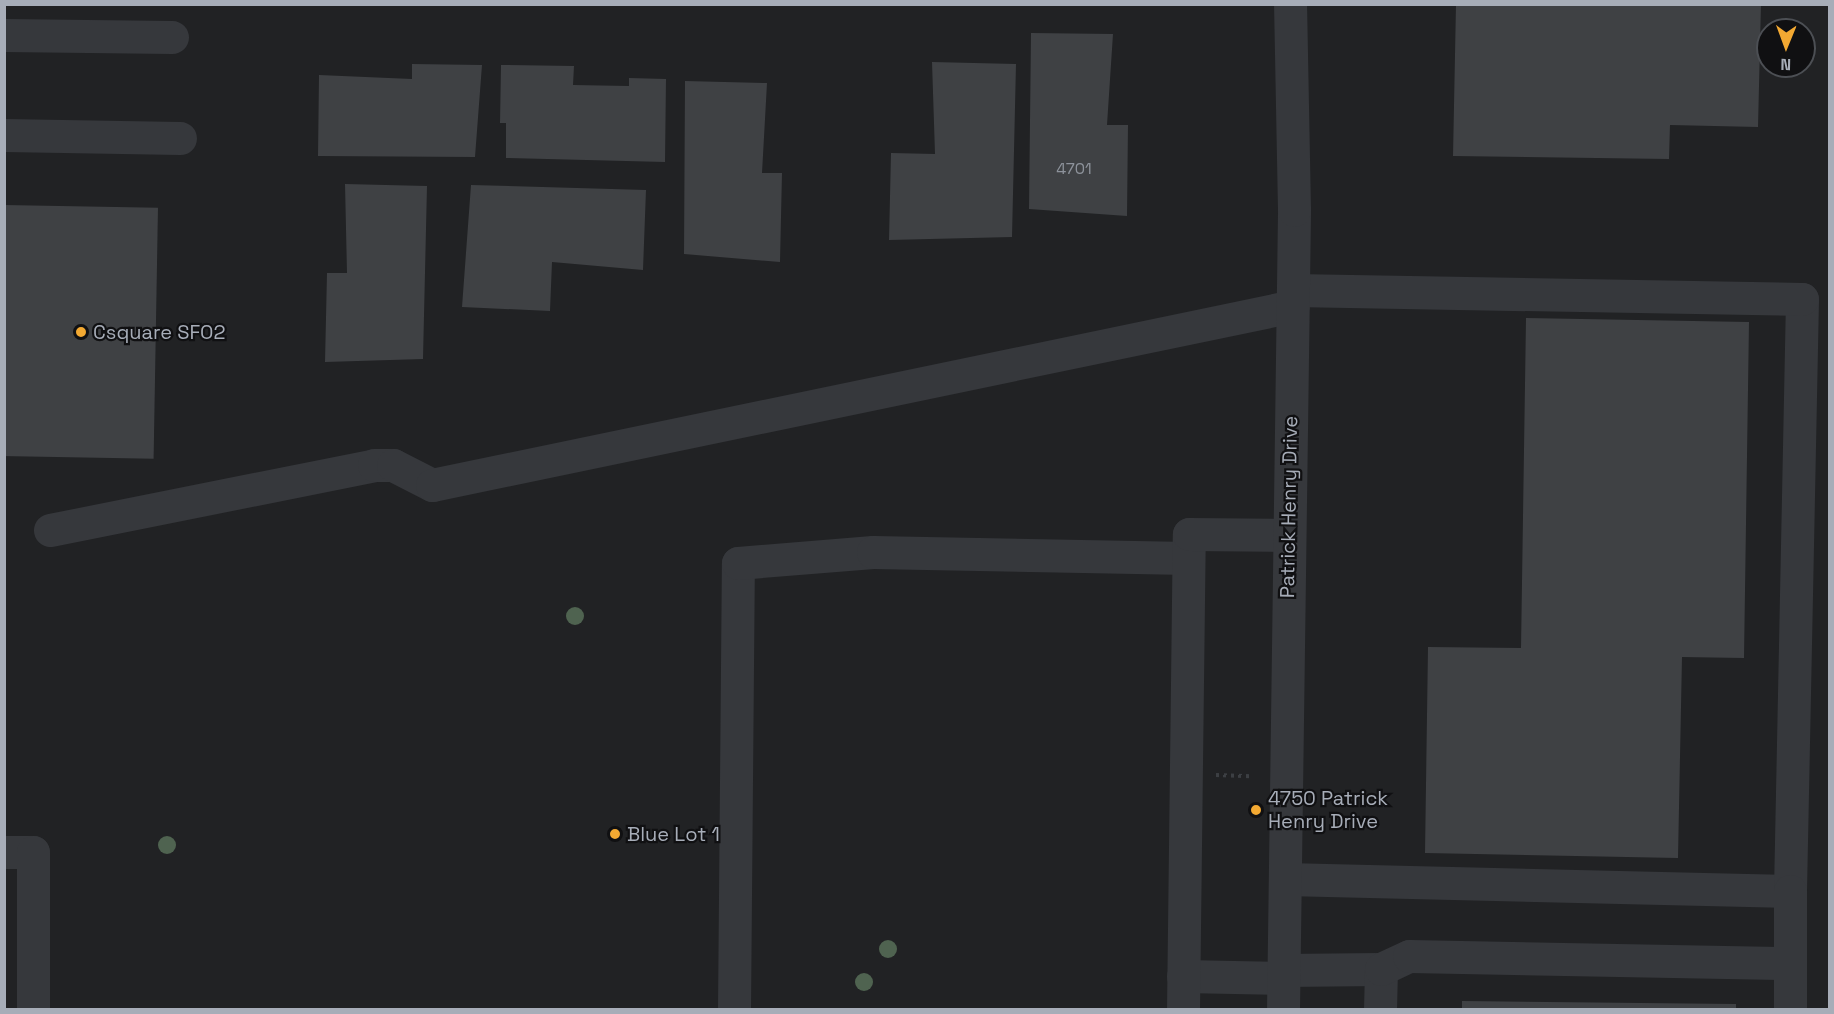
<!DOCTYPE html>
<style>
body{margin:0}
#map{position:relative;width:1834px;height:1014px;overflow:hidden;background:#151517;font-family:"Space Grotesk",sans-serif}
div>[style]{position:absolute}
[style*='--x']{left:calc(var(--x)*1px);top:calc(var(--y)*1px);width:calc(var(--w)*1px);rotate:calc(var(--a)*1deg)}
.built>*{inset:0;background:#212224}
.building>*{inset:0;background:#3f4144;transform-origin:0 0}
.path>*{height:4px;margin-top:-2px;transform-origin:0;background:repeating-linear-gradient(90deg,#3c3f43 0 3px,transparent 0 7.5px)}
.minor>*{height:33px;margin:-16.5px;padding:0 16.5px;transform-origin:16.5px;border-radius:16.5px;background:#36383c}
.trees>*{width:18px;height:18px;margin:-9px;border-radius:50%;background:#4f6350}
.dots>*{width:16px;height:16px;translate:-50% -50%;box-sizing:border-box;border:3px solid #101012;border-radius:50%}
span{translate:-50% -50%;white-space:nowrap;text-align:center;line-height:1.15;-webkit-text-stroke:4.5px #101012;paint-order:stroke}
.number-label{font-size:16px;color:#8d929b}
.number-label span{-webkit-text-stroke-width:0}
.poi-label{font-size:20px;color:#a7adb8}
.left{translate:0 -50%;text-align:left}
.street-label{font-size:20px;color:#a7adb8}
.frame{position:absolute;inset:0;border:6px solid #a7adb8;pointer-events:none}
.north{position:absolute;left:1756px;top:18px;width:60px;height:60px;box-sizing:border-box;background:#101012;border:2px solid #4c4f54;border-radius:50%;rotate:181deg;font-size:16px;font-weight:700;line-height:24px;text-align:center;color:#a7adb8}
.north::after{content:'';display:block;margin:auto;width:21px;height:27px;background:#f3a932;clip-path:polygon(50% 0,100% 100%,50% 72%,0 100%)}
</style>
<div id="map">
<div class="built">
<i style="clip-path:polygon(evenodd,5px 5px,1829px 5px,1829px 1009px,5px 1009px,5px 5px,1768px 30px,1804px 30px,1804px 66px,1768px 66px,1768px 30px)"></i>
</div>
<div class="building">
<i style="clip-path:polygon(1456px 4px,1761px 4px,1758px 127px,1670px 125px,1669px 159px,1453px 156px)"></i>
<i style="clip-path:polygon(1031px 33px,1113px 34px,1107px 125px,1128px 125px,1127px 216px,1029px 209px)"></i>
<i style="clip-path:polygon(932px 62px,1016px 64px,1012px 237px,889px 240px,891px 153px,935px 154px)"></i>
<i style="clip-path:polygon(412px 64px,482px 65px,475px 157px,318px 156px,319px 75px,412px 79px)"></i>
<i style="clip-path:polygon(501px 65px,574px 66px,573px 85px,629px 86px,629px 78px,666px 79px,665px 162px,506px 158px,506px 123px,500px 123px)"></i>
<i style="clip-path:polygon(685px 81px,767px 83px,762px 173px,782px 173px,780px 262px,684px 254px)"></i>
<i style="clip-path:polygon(345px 184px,427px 186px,423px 359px,325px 362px,327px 273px,347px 273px)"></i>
<i style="clip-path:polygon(471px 185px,646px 190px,643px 270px,552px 262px,550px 311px,462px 307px)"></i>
<i style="left:4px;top:205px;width:154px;height:251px;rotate:1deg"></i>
<i style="clip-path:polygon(1526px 318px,1749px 322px,1744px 658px,1682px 657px,1678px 858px,1425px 853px,1428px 647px,1521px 648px)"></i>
<i style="clip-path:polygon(1462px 1001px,1736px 1004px,1736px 1010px,1462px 1010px)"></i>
</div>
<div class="path">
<i style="--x:1216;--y:775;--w:35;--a:2"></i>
</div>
<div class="minor">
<i style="--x:4;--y:35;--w:168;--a:0.7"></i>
<i style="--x:4;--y:135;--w:176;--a:1"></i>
<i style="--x:50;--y:530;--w:330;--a:-11.3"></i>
<i style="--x:374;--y:465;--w:19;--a:0"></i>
<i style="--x:393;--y:465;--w:44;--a:27.1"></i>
<i style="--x:432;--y:485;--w:879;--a:-11.74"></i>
<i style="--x:4;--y:852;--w:29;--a:0"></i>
<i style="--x:33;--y:852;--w:158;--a:90"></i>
<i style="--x:1285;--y:879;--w:505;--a:1.36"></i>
<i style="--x:1790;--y:891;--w:592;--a:-88.84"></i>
<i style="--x:1802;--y:299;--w:509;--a:-178.99"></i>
<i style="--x:1284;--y:970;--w:97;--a:-0.6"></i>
<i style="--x:1183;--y:976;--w:101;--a:1.1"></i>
<i style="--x:734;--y:1010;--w:447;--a:-89.5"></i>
<i style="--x:738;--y:563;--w:135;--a:-4.7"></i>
<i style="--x:873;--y:552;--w:315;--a:1.1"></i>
<i style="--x:1183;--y:1010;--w:476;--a:-89.3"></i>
<i style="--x:1189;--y:534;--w:100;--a:0.6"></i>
<i style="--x:1283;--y:1010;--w:800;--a:-89.21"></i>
<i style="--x:1294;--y:210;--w:206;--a:-91.1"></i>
<i style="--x:1380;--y:1010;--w:41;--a:-88.6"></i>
<i style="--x:1381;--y:969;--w:31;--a:-25"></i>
<i style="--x:1409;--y:956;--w:381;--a:1.1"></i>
<i style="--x:1790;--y:1010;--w:119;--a:-90"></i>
</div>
<div class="trees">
<i style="left:575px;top:616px"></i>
<i style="left:167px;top:845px"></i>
<i style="left:888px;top:949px"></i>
<i style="left:864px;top:982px"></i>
</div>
<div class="dots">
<i style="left:81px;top:332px;background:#f3a932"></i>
<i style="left:1256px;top:810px;background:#f3a932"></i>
<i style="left:615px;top:834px;background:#f3a932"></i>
</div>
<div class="number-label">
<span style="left:1074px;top:169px">4701</span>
</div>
<div class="poi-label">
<span class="left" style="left:93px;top:332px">Csquare SFO2</span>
<span class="left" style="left:1268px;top:810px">4750 Patrick<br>Henry Drive</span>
<span class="left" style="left:627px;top:834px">Blue Lot 1</span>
</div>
<div class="street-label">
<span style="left:1289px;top:507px;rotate:-89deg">Patrick Henry Drive</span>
</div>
<div class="frame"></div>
<div class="north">N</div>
</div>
